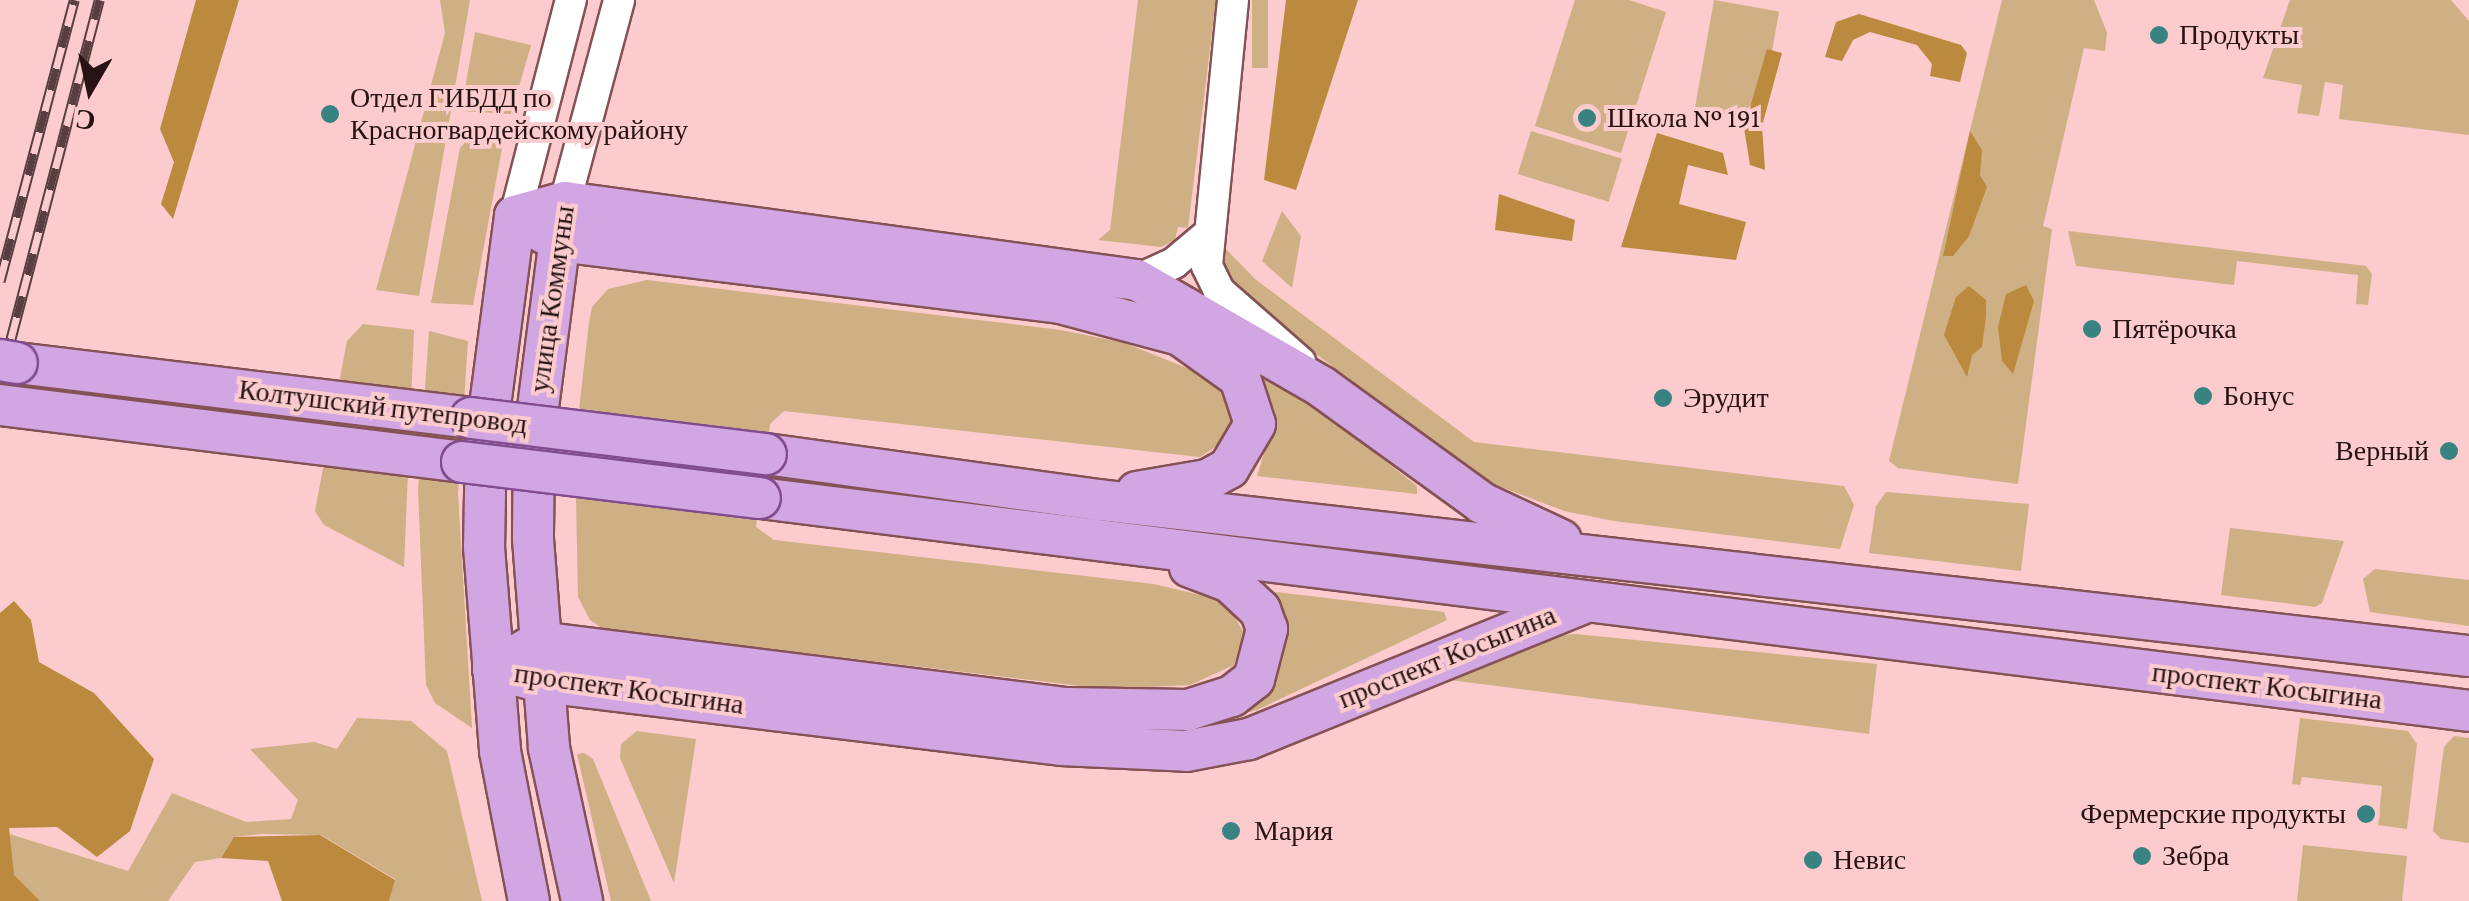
<!DOCTYPE html>
<meta charset="utf-8">
<style>
body{margin:0}
#map{position:relative;width:2469px;height:901px;overflow:hidden;background:#fbcbcd;font-family:"Crimson Pro",serif}
div>[style]{position:absolute}
[style*='--x']{left:calc(var(--x)*1px);top:calc(var(--y)*1px);width:calc(var(--w)*1px);rotate:calc(var(--a)*1deg)}
.green>*{inset:0;background:#cfaf84;transform-origin:0 0}
.forest>*{inset:0;background:#bb8a3e}
.roads{filter:drop-shadow(2px 0 #845255) drop-shadow(-2px 0 #845255) drop-shadow(0 2px #845255) drop-shadow(0 -2px #845255)}
.minor>*{height:30px;margin:-15px;padding:0 15px;transform-origin:15px;border-radius:15px;background:#fff}
.major>*{height:40px;margin:-20px;padding:0 20px;transform-origin:20px;border-radius:20px;background:#d1a6e2}
.rail>*{height:11px;margin-top:-5.5px;transform-origin:0;background:repeating-linear-gradient(90deg,#fbcbcd 0 22px,#593e40 0 44px);box-sizing:border-box;border-block:2px solid #593e40}
.bridges{filter:drop-shadow(2px 0 #814c8e) drop-shadow(-2px 0 #814c8e) drop-shadow(0 2px #814c8e) drop-shadow(0 -2px #814c8e)}
.major-bridge>*{height:40px;margin:-20px;padding:0 20px;transform-origin:20px;border-radius:20px;background:#d1a6e2}
.dots>*{width:28px;height:28px;translate:-50% -50%;box-sizing:border-box;border:5px solid #fbcbcd;border-radius:50%}
span{translate:-50% -50%;white-space:nowrap;text-align:center;line-height:1.15;-webkit-text-stroke:8px #fbcbcd;paint-order:stroke}
.poi-label{font-size:28px;color:#271314}
.left{translate:0 -50%;text-align:left}
.right{translate:-100% -50%;text-align:right}
.street-label{font-size:28px;color:#271314}
.north{position:absolute;left:40px;top:40px;width:100px;height:100px;-webkit-text-stroke:8px #fbcbcd;paint-order:stroke;rotate:189deg;font-size:28px;font-weight:700;line-height:40px;text-align:center;color:#271314}
.north::after{content:'';display:block;margin:auto;width:35px;height:45px;background:#271314;clip-path:polygon(50% 0,100% 100%,50% 72%,0 100%)}
</style>
<div id="map">
<div class="green">
<i style="clip-path:polygon(440px 0,470px 0,419px 296px,376px 290px,445px 33px)"></i>
<i style="clip-path:polygon(1138px 0,1216px 0,1188px 228px,1178px 227px,1175px 240px,1161px 247px,1098px 240px,1110px 230px)"></i>
<i style="left:1252px;top:0;width:16px;height:68px"></i>
<i style="clip-path:polygon(1575px 0,1629px 0,1666px 12px,1621px 153px,1535px 126px)"></i>
<i style="left:1714px;top:0;width:66px;height:114px;rotate:10deg"></i>
<i style="clip-path:polygon(2002px 0,2094px 0,2107px 33px,2105px 51px,2084px 48px,2043px 226px,2052px 229px,2018px 484px,1898px 468px,1889px 461px)"></i>
<i style="clip-path:polygon(2290px 0,2451px 0,2469px 21px,2469px 135px,2339px 119px,2343px 85px,2325px 82px,2319px 116px,2297px 113px,2302px 85px,2263px 78px)"></i>
<i style="clip-path:polygon(475px 32px,531px 45px,511px 114px,461px 111px)"></i>
<i style="left:1531px;top:131px;width:95px;height:45px;rotate:17deg"></i>
<i style="clip-path:polygon(472px 135px,504px 138px,473px 305px,431px 303px,460px 148px)"></i>
<i style="clip-path:polygon(1282px 211px,1301px 236px,1292px 288px,1262px 261px)"></i>
<i style="clip-path:polygon(2068px 231px,2366px 266px,2372px 274px,2368px 305px,2356px 304px,2358px 275px,2237px 261px,2234px 285px,2076px 266px)"></i>
<i style="clip-path:polygon(1223px 246px,1255px 279px,1474px 442px,1844px 486px,1854px 505px,1840px 549px,1614px 521px,1564px 511px,1483px 480px,1243px 299px,1225px 273px)"></i>
<i style="clip-path:polygon(647px 280px,1061px 330px,1125px 343px,1209px 377px,1222px 389px,1233px 421px,1229px 438px,1200px 457px,784px 411px,770px 424px,756px 527px,774px 540px,1154px 584px,1213px 598px,1230px 609px,1244px 633px,1234px 665px,1190px 685px,1105px 689px,603px 629px,590px 620px,578px 597px,575px 445px,589px 322px,592px 307px,608px 289px)"></i>
<i style="clip-path:polygon(363px 324px,414px 330px,404px 567px,324px 525px,315px 511px,347px 341px)"></i>
<i style="clip-path:polygon(429px 331px,468px 341px,458px 493px,472px 728px,435px 703px,426px 685px,418px 489px)"></i>
<i style="clip-path:polygon(1268px 370px,1417px 486px,1417px 494px,1257px 476px,1271px 431px,1260px 374px)"></i>
<i style="clip-path:polygon(1886px 492px,2029px 504px,2021px 571px,1869px 553px,1876px 506px)"></i>
<i style="clip-path:polygon(2230px 528px,2344px 541px,2322px 603px,2315px 607px,2221px 595px)"></i>
<i style="clip-path:polygon(2375px 569px,2469px 580px,2469px 626px,2370px 612px,2363px 579px)"></i>
<i style="clip-path:polygon(1276px 592px,1444px 612px,1447px 620px,1257px 710px,1207px 723px,1231px 710px)"></i>
<i style="clip-path:polygon(1575px 634px,1877px 664px,1869px 734px,1435px 678px,1258px 753px,1185px 773px,1184px 765px,1533px 638px)"></i>
<i style="clip-path:polygon(357px 718px,411px 721px,447px 751px,482px 901px,389px 901px,395px 879px,321px 835px,261px 834px,234px 837px,221px 858px,195px 862px,168px 901px,0 901px,0 831px,128px 871px,172px 793px,246px 822px,291px 819px,298px 800px,250px 749px,314px 742px,337px 749px)"></i>
<i style="clip-path:polygon(2300px 718px,2408px 731px,2417px 744px,2407px 829px,2378px 825px,2382px 786px,2302px 777px,2300px 785px,2292px 784px)"></i>
<i style="clip-path:polygon(637px 731px,696px 739px,674px 883px,620px 758px,621px 744px)"></i>
<i style="clip-path:polygon(2454px 736px,2469px 738px,2469px 843px,2441px 839px,2433px 831px,2444px 747px)"></i>
<i style="clip-path:polygon(584px 753px,593px 759px,651px 901px,611px 901px,577px 754px)"></i>
<i style="clip-path:polygon(2303px 845px,2407px 856px,2402px 901px,2297px 901px)"></i>
</div>
<div class="forest">
<i style="clip-path:polygon(196px 0,239px 0,173px 219px,161px 204px,174px 162px,160px 129px)"></i>
<i style="clip-path:polygon(1286px 0,1358px 0,1296px 190px,1264px 180px)"></i>
<i style="clip-path:polygon(1859px 14px,1961px 45px,1967px 53px,1960px 82px,1930px 76px,1932px 64px,1917px 45px,1870px 32px,1853px 40px,1842px 61px,1825px 57px,1836px 22px)"></i>
<i style="clip-path:polygon(1767px 49px,1782px 53px,1762px 126px,1765px 170px,1750px 165px,1744px 128px)"></i>
<i style="clip-path:polygon(1970px 131px,1982px 150px,1980px 175px,1987px 187px,1969px 236px,1953px 256px,1943px 256px)"></i>
<i style="clip-path:polygon(1657px 133px,1723px 153px,1728px 175px,1688px 165px,1679px 204px,1746px 222px,1736px 260px,1621px 247px)"></i>
<i style="clip-path:polygon(1499px 194px,1575px 220px,1572px 241px,1495px 230px)"></i>
<i style="clip-path:polygon(2026px 285px,2034px 301px,2013px 374px,2002px 361px,1998px 327px,2006px 294px)"></i>
<i style="clip-path:polygon(1969px 286px,1986px 300px,1986px 316px,1982px 347px,1972px 355px,1967px 377px,1944px 335px,1956px 297px)"></i>
<i style="clip-path:polygon(14px 601px,31px 620px,39px 662px,94px 693px,154px 759px,130px 831px,97px 857px,57px 827px,9px 828px,14px 875px,40px 901px,0 901px,0 613px)"></i>
<i style="clip-path:polygon(320px 835px,395px 880px,389px 901px,282px 901px,268px 861px,221px 858px,234px 837px)"></i>
</div>
<div class="roads">
<div class="minor">
<i style="--x:1233;--y:0;--w:267;--a:95.6"></i>
<i style="--x:1207;--y:266;--w:28;--a:64"></i>
<i style="--x:1219;--y:291;--w:108;--a:41.2"></i>
<i style="--x:565;--y:202;--w:209;--a:-75"></i>
<i style="--x:515;--y:216;--w:223;--a:-75.5"></i>
<i style="--x:1137;--y:280;--w:41;--a:-24.7"></i>
<i style="--x:1174;--y:263;--w:40;--a:-40"></i>
</div>
<div class="major">
<i style="--x:563;--y:215;--w:226;--a:97.4"></i>
<i style="--x:534;--y:439;--w:100;--a:90.6"></i>
<i style="--x:533;--y:539;--w:210;--a:85.6"></i>
<i style="--x:549;--y:748;--w:157;--a:77.8"></i>
<i style="--x:515;--y:216;--w:52;--a:-15.6"></i>
<i style="--x:565;--y:202;--w:577;--a:7.77"></i>
<i style="--x:1137;--y:280;--w:214;--a:30"></i>
<i style="--x:1322;--y:387;--w:198;--a:35.9"></i>
<i style="--x:1482;--y:503;--w:87;--a:25.1"></i>
<i style="--x:515;--y:216;--w:50;--a:30.2"></i>
<i style="--x:558;--y:241;--w:506;--a:7.04"></i>
<i style="--x:1060;--y:303;--w:124;--a:14.9"></i>
<i style="--x:1180;--y:335;--w:74;--a:35.6"></i>
<i style="--x:1240;--y:378;--w:48;--a:71.9"></i>
<i style="--x:1255;--y:424;--w:51;--a:120.6"></i>
<i style="--x:1229;--y:468;--w:25;--a:151"></i>
<i style="--x:1207;--y:480;--w:71;--a:170.3"></i>
<i style="--x:515;--y:216;--w:222;--a:97.5"></i>
<i style="--x:486;--y:436;--w:111;--a:91"></i>
<i style="--x:484;--y:547;--w:205;--a:85.5"></i>
<i style="--x:500;--y:751;--w:153;--a:79.1"></i>
<i style="--x:17;--y:363;--w:457;--a:6.9"></i>
<i style="--x:0;--y:405;--w:466;--a:7"></i>
<i style="--x:766;--y:454;--w:336;--a:7.9"></i>
<i style="--x:1099;--y:500;--w:1379;--a:6.5"></i>
<i style="--x:760;--y:498;--w:1722;--a:7.1"></i>
<i style="--x:493;--y:669;--w:51;--a:14.9"></i>
<i style="--x:542;--y:682;--w:523;--a:6.92"></i>
<i style="--x:1061;--y:745;--w:125;--a:2.7"></i>
<i style="--x:1186;--y:751;--w:64;--a:-10.8"></i>
<i style="--x:1249;--y:739;--w:358;--a:-22.1"></i>
<i style="--x:493;--y:669;--w:53;--a:-30.4"></i>
<i style="--x:539;--y:642;--w:531;--a:7.14"></i>
<i style="--x:1066;--y:708;--w:122;--a:0.9"></i>
<i style="--x:1188;--y:710;--w:46;--a:-17.7"></i>
<i style="--x:1232;--y:696;--w:28;--a:-38"></i>
<i style="--x:1254;--y:679;--w:52;--a:-75.4"></i>
<i style="--x:1267;--y:629;--w:20;--a:-110"></i>
<i style="--x:1260;--y:610;--w:41;--a:-137"></i>
<i style="--x:1230;--y:582;--w:43;--a:-159.4"></i>
</div>
</div>
<div class="rail">
<i style="--x:0;--y:281;--w:291;--a:-75.2"></i>
<i style="--x:0;--y:381;--w:394;--a:-75.4"></i>
</div>
<div class="bridges">
<div class="major-bridge">
<i style="--x:0;--y:360;--w:17;--a:10"></i>
<i style="--x:471;--y:418;--w:297;--a:7"></i>
<i style="--x:462;--y:462;--w:300;--a:6.9"></i>
</div>
</div>
<div class="dots">
<i style="left:2159px;top:35px;background:#398282"></i>
<i style="left:330px;top:114px;background:#398282"></i>
<i style="left:1587px;top:118px;background:#398282"></i>
<i style="left:2092px;top:329px;background:#398282"></i>
<i style="left:2203px;top:396px;background:#398282"></i>
<i style="left:1663px;top:398px;background:#398282"></i>
<i style="left:2449px;top:451px;background:#398282"></i>
<i style="left:2366px;top:814px;background:#398282"></i>
<i style="left:1231px;top:831px;background:#398282"></i>
<i style="left:2142px;top:856px;background:#398282"></i>
<i style="left:1813px;top:860px;background:#398282"></i>
</div>
<div class="poi-label">
<span class="left" style="left:2179px;top:35px">Продукты</span>
<span class="left" style="left:350px;top:114px">Отдел ГИБДД по<br>Красногвардейскому району</span>
<span class="left" style="left:1607px;top:118px">Школа № 191</span>
<span class="left" style="left:2112px;top:329px">Пятёрочка</span>
<span class="left" style="left:2223px;top:396px">Бонус</span>
<span class="left" style="left:1683px;top:398px">Эрудит</span>
<span class="right" style="left:2429px;top:451px">Верный</span>
<span class="right" style="left:2346px;top:814px">Фермерские продукты</span>
<span class="left" style="left:1254px;top:831px">Мария</span>
<span class="left" style="left:2162px;top:856px">Зебра</span>
<span class="left" style="left:1833px;top:860px">Невис</span>
</div>
<div class="street-label">
<span style="left:552px;top:299px;rotate:-82deg">улица Коммуны</span>
<span style="left:383px;top:407px;rotate:7deg">Колтушский путепровод</span>
<span style="left:1447px;top:657px;rotate:-22deg">проспект Косыгина</span>
<span style="left:2267px;top:686px;rotate:7deg">проспект Косыгина</span>
<span style="left:629px;top:689px;rotate:8deg">проспект Косыгина</span>
</div>
<div class="north">С</div>
</div>
